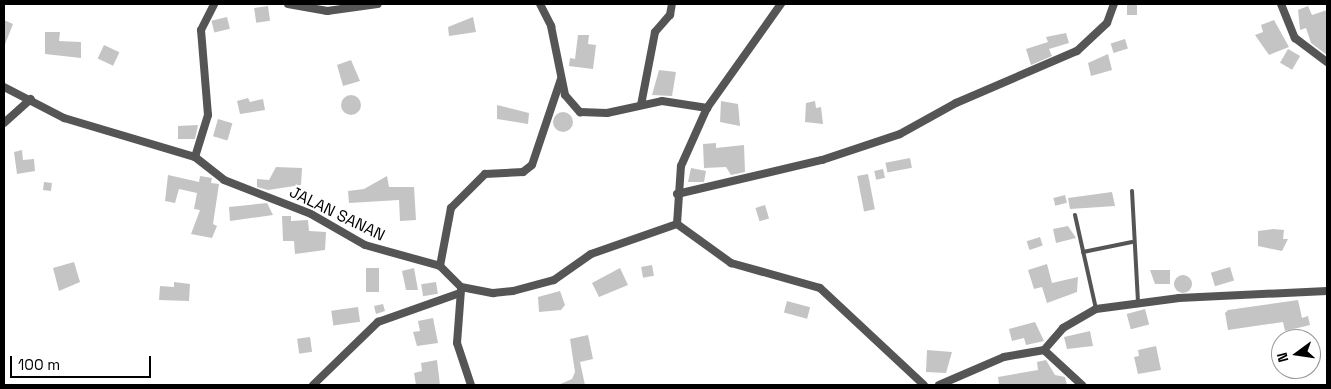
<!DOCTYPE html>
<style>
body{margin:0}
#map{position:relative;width:1331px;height:389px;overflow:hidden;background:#fff;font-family:"Space Grotesk",sans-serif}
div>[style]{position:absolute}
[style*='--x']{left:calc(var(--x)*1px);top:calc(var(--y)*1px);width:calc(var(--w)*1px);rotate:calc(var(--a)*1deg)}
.building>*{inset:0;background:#c4c4c4;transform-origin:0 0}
.round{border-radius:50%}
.lane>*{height:4px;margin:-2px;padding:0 2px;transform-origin:2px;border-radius:2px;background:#555}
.street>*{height:8px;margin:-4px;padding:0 4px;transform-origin:4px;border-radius:4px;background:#555}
span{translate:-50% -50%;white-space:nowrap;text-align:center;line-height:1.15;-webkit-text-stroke:4.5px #fff;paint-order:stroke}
.street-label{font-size:16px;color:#000}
.frame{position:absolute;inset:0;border:5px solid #000;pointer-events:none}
.north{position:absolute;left:1271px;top:329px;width:50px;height:50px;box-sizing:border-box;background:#fff;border:1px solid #999;border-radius:50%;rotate:256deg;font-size:14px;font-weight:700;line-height:20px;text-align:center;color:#000}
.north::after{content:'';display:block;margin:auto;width:18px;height:22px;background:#000;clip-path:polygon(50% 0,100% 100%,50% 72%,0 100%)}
.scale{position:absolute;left:10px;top:356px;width:141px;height:22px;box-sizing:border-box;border:2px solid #000;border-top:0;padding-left:6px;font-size:15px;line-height:18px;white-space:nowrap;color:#000;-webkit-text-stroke:4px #fff;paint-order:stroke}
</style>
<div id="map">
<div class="building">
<i style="left:1127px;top:4px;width:10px;height:11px"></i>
<i style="left:268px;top:6px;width:15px;height:14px;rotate:82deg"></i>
<i style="clip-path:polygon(1308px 6px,1312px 15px,1327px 10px,1327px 55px,1311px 43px,1306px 28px,1300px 30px,1298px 10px)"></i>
<i style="left:227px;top:17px;width:12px;height:16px;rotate:76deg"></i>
<i style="clip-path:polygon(473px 17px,476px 32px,449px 36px,448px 27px)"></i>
<i style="clip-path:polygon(4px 20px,13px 24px,4px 47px)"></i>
<i style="clip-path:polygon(1274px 20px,1289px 47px,1269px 55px,1255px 35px,1263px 32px,1261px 25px)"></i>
<i style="clip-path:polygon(45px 32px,60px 32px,59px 41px,81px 42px,81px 58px,45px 54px)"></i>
<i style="clip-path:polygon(1066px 33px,1069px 43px,1049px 49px,1052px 56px,1031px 65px,1026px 49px,1048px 42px,1046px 37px)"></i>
<i style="clip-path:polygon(578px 35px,589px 35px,588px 44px,596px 45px,593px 69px,569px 66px,570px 58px,575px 59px)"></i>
<i style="left:1125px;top:39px;width:10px;height:15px;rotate:73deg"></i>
<i style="left:104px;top:45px;width:17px;height:15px;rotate:25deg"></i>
<i style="left:1288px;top:49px;width:14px;height:16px;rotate:30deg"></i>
<i style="clip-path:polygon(1108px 54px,1112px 70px,1091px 76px,1088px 63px)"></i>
<i style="clip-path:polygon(351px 60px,360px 81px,343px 86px,337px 65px)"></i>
<i style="clip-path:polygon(659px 70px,676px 72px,672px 96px,652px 95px)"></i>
<i class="round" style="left:341px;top:95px;width:20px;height:20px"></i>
<i style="clip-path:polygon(248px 98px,250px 102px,263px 99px,265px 110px,240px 114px,237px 101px)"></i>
<i style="clip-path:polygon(721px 101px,738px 104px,740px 126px,720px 122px)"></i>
<i style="clip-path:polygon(815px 101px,816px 108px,821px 107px,823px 124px,805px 122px,806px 103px)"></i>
<i style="clip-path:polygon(497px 105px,529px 113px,528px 124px,497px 119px)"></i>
<i class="round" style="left:553px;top:112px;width:20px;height:20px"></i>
<i style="left:218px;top:119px;width:15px;height:18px;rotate:16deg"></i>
<i style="clip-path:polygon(198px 125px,195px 139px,178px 139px,178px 126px)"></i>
<i style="clip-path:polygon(716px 143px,716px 148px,744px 145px,745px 172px,731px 175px,726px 167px,704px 168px,703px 144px)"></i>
<i style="clip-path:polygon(22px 150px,23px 160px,34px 159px,35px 171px,17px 174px,14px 152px)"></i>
<i style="left:910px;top:158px;width:10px;height:25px;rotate:79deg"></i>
<i style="clip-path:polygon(276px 167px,302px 168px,301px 185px,268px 190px,257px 187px,257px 179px,269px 180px)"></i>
<i style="clip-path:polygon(691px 168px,706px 171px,704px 182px,688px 182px)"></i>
<i style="left:883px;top:169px;width:9px;height:9px;rotate:77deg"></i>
<i style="left:868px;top:174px;width:36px;height:11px;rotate:79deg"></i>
<i style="clip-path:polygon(168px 175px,199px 182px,200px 176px,212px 178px,211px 183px,219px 184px,213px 224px,217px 226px,212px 238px,191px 234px,200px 210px,194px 209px,197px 193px,179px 189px,175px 203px,165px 201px)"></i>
<i style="clip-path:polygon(387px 176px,389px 187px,414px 187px,416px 220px,400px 221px,399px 200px,349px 203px,348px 191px,364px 189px)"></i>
<i style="left:44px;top:182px;width:8px;height:8px;rotate:7deg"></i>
<i style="clip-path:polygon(1112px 192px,1115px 206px,1070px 209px,1068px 198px)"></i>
<i style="left:1065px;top:195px;width:8px;height:12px;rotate:76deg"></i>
<i style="clip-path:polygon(267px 203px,273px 215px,230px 221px,229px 207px)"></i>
<i style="left:765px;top:205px;width:14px;height:10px;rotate:73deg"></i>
<i style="clip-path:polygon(282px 216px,291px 216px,291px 221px,308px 220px,309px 231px,326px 232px,325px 250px,295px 254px,294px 241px,283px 241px)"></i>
<i style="clip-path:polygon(1068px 226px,1076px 238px,1056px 243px,1053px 229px)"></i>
<i style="clip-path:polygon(1273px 229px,1284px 230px,1283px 239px,1288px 239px,1282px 251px,1258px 246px,1258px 231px)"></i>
<i style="left:1040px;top:237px;width:9px;height:14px;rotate:72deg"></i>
<i style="clip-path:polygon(74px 262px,80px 282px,59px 291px,53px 268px)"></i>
<i style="clip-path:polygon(1047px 264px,1052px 283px,1078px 277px,1077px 292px,1047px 303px,1042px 287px,1034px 289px,1028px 270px)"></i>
<i style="left:652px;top:265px;width:11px;height:11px;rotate:80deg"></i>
<i style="left:1230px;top:267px;width:14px;height:20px;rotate:73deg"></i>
<i style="left:366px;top:268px;width:13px;height:24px"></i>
<i style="clip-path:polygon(414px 268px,418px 290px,406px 290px,402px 271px)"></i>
<i style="clip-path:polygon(620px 268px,628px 285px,599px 297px,592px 283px)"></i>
<i style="clip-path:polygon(1150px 270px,1170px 270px,1170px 284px,1155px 284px)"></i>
<i class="round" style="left:1174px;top:275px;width:18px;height:18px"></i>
<i style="clip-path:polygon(174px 282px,190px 284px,189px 301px,159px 300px,160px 286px,174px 287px)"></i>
<i style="left:436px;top:282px;width:12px;height:15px;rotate:81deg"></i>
<i style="clip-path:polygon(560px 291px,565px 305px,561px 310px,539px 312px,538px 297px)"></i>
<i style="clip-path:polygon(1298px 300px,1302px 318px,1308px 316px,1310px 325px,1285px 331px,1283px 322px,1228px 330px,1225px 313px,1228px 310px)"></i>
<i style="left:787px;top:301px;width:24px;height:12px;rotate:15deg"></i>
<i style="clip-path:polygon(383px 304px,385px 311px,376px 314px,374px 306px)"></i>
<i style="left:358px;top:307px;width:15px;height:27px;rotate:82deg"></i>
<i style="left:1145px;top:309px;width:16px;height:19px;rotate:75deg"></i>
<i style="clip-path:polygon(433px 318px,438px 343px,417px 346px,413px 332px,420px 331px,418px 321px)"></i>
<i style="clip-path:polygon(1035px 322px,1044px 341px,1026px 345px,1024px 338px,1012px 341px,1009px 329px)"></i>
<i style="clip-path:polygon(1090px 331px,1093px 346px,1067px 349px,1064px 337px)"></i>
<i style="clip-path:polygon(588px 335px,593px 359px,580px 362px,585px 385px,558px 385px,572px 379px,575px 372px,570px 339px)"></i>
<i style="left:310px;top:337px;width:15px;height:13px;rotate:82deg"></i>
<i style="clip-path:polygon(1156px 346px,1161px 370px,1138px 374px,1134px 357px,1139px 356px,1138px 350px)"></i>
<i style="clip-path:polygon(927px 350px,952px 352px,946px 373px,926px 372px)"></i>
<i style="clip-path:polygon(437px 360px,440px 385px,416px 385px,414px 373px,422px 371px,421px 363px)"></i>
<i style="clip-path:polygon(1046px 360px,1055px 375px,1065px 377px,1067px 385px,999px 385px,998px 377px,1038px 370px,1037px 362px)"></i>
</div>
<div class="lane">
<i style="--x:1132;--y:191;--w:110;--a:86.9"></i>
<i style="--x:1075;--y:215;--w:96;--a:77.4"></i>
<i style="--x:1083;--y:252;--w:50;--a:-11.5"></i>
</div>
<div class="street">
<i style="--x:288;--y:4;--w:40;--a:10"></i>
<i style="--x:327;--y:11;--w:51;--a:-7.8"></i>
<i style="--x:540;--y:4;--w:25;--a:63"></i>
<i style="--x:551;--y:26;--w:70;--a:78.5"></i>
<i style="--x:565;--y:95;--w:23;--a:49"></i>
<i style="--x:580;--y:112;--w:27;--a:2"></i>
<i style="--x:607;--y:113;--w:56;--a:-12.3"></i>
<i style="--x:662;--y:101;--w:46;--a:8.8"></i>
<i style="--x:1281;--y:4;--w:37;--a:68"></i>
<i style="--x:1295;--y:38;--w:40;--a:37"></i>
<i style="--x:4;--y:87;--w:68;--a:27.3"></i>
<i style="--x:64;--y:118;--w:137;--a:16.6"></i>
<i style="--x:195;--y:157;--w:37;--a:38"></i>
<i style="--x:224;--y:180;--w:93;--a:21.3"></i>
<i style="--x:311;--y:214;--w:62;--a:29.9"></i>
<i style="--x:365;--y:245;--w:78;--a:15.6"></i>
<i style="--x:440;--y:266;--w:30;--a:45"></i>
<i style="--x:461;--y:287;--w:33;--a:11"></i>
<i style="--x:493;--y:293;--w:20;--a:-6"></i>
<i style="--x:513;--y:291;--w:42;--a:-15"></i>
<i style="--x:554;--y:280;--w:45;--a:-35.1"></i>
<i style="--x:591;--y:254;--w:91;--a:-19.2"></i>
<i style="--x:677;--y:224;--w:58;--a:-86.1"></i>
<i style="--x:681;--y:166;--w:64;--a:-65.9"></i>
<i style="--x:707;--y:108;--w:128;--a:-54.6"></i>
<i style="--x:641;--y:105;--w:74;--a:-79.1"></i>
<i style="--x:655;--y:32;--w:23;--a:-49"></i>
<i style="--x:670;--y:15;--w:11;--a:-80"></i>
<i style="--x:4;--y:123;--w:36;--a:-42"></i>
<i style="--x:195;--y:157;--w:44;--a:-72.8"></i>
<i style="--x:208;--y:115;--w:85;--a:-94.7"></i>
<i style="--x:201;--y:30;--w:29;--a:-63"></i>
<i style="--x:677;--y:194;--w:149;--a:-13.2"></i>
<i style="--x:822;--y:160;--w:82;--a:-18.4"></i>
<i style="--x:900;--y:134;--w:64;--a:-29"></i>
<i style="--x:956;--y:103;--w:132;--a:-23.3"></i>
<i style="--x:1077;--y:51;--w:41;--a:-43"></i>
<i style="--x:1107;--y:23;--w:20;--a:-70"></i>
<i style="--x:677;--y:224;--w:67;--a:35.8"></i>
<i style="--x:731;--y:263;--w:92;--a:15.7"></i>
<i style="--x:820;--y:288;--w:142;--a:43"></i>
<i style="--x:440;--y:266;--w:59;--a:-79.3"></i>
<i style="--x:451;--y:208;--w:48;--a:-45"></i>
<i style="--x:485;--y:174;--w:38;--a:-3"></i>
<i style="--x:523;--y:172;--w:11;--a:-38"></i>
<i style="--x:532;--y:165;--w:91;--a:-71.4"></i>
<i style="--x:461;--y:290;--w:53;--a:94.3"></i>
<i style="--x:457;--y:343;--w:44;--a:71.6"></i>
<i style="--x:1044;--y:350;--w:52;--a:42.6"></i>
<i style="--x:313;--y:385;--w:91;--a:-44.1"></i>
<i style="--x:378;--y:322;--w:87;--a:-19.5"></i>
<i style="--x:939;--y:385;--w:71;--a:-23.3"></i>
<i style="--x:1004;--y:357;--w:41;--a:-9.9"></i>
<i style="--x:1044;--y:350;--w:29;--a:-49"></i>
<i style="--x:1063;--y:328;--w:38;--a:-30"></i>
<i style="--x:1096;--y:309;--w:84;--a:-7.5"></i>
<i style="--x:1179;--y:298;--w:148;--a:-2.7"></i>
</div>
<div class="street-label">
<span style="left:337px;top:214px;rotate:26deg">JALAN SANAN</span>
</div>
<div class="frame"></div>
<div class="north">N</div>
<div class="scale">100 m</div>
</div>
